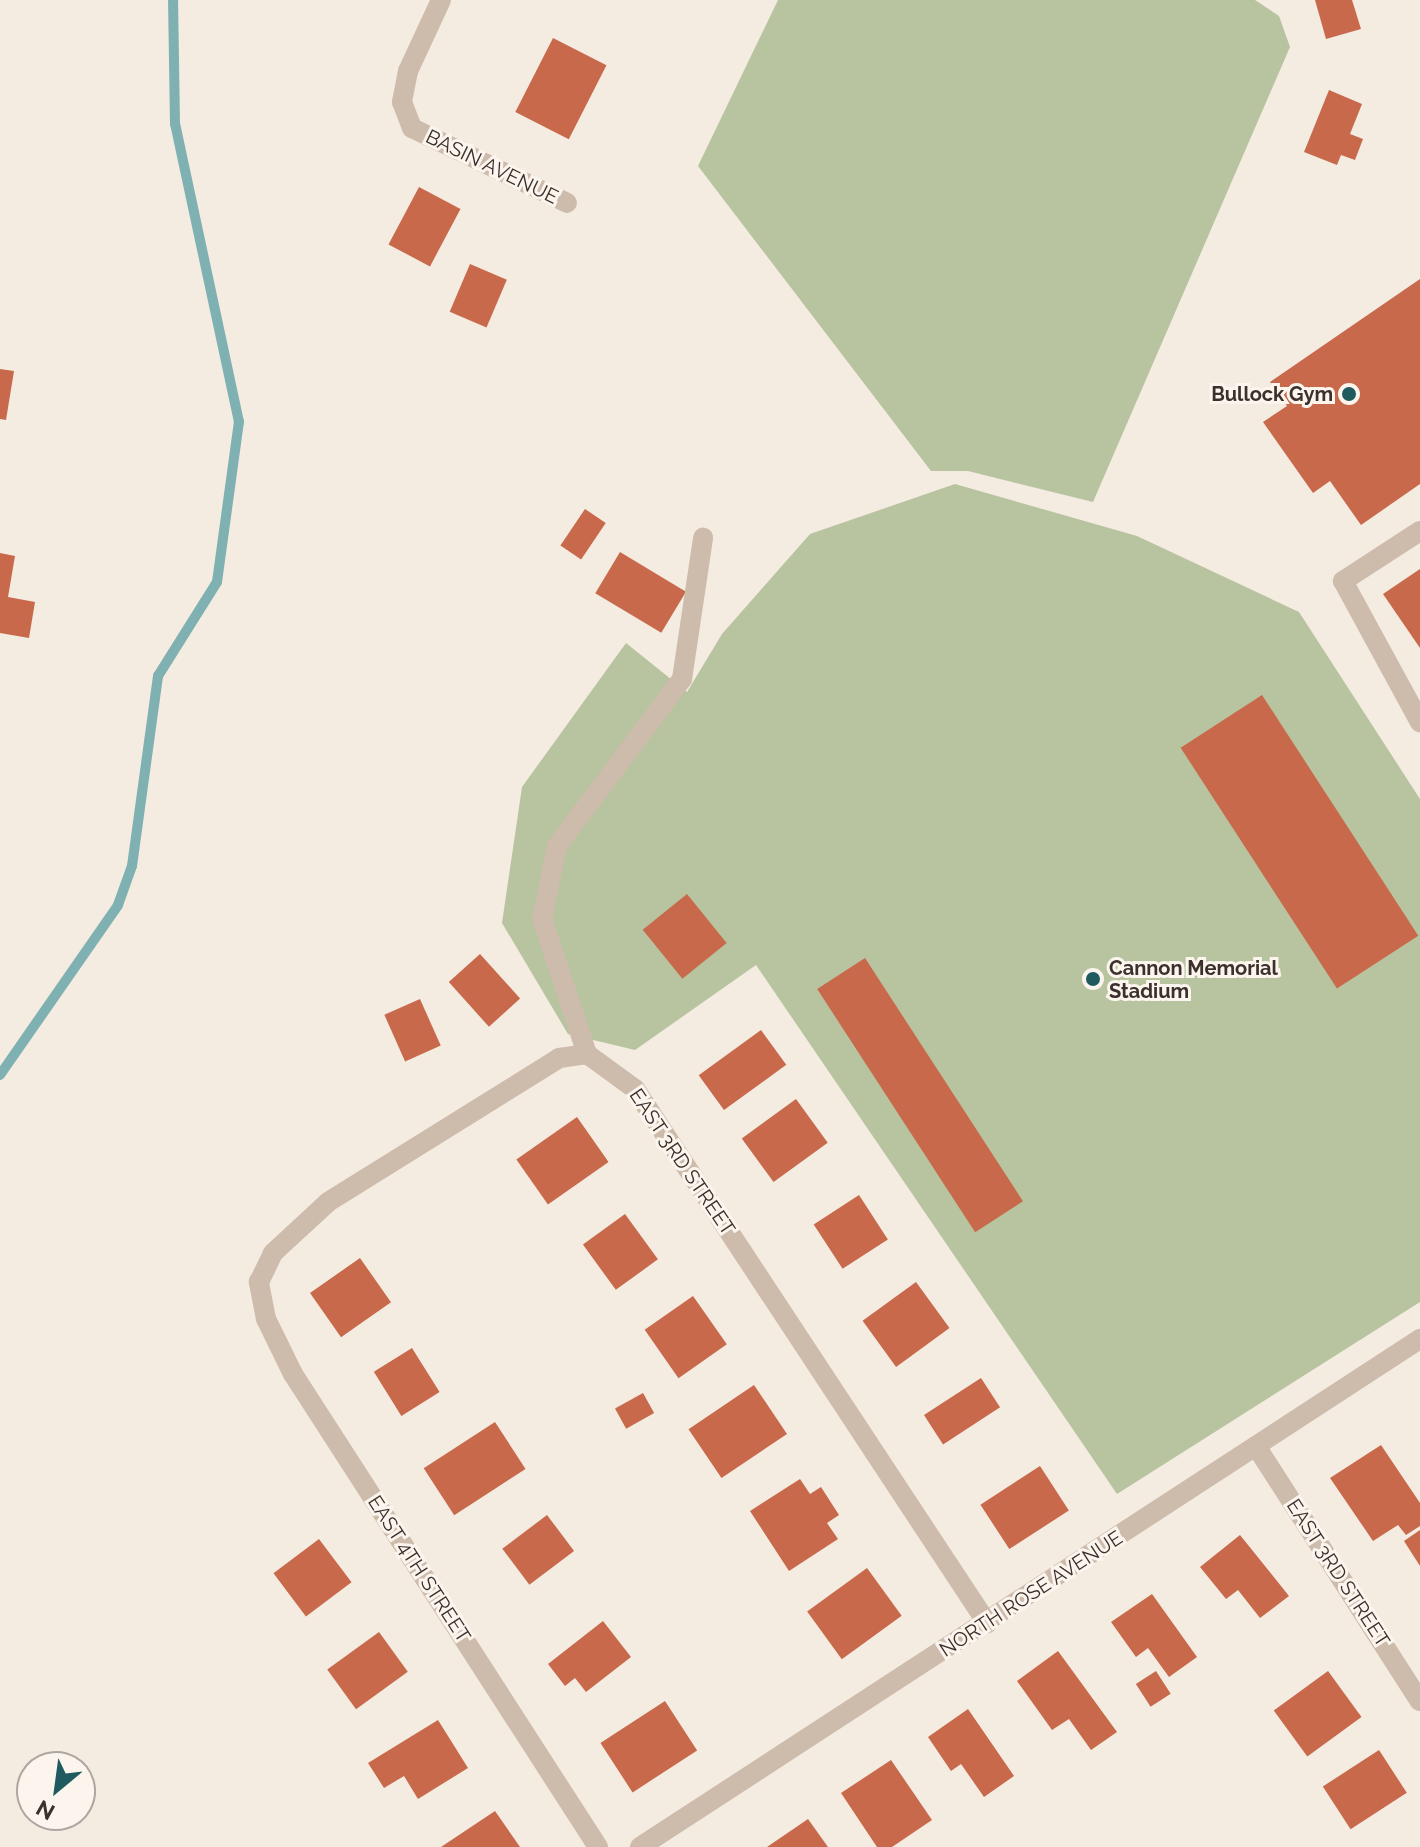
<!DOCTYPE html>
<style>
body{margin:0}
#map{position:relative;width:1420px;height:1847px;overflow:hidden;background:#f4ebe1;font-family:Raleway,sans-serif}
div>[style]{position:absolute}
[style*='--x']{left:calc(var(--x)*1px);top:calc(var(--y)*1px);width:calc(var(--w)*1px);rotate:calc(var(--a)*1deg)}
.green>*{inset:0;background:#b8c4a0}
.stream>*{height:10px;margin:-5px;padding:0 5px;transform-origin:5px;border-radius:5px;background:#7fb0b2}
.building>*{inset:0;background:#c8694b;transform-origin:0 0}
.minor>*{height:20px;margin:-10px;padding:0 10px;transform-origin:10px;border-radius:10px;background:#cdbbac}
.dots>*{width:22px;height:22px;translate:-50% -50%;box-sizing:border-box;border:4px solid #fbf5ee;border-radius:50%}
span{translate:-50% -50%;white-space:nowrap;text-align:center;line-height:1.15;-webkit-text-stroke:6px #fbf5ee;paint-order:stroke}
.street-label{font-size:20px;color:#3b302b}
.poi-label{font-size:20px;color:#3b302b;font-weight:700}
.right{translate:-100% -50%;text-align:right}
.left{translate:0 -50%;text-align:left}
.north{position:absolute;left:16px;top:1751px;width:80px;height:80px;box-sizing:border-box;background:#fbf5ee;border:2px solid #aea6a0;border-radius:50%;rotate:209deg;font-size:22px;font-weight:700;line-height:32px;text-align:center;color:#3b302b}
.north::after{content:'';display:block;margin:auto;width:28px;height:36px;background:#1f5a5e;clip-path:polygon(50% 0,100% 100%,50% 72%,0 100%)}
</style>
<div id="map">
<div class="green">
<i style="clip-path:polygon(778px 0,1255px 0,1279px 16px,1290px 47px,1093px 502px,968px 471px,931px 471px,698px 166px)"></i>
<i style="clip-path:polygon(955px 484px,1137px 536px,1299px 612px,1420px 799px,1420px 1302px,1117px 1494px,756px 965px,635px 1050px,568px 1034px,502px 923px,522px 787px,626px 643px,687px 692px,722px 634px,810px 534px)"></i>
</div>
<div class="stream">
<i style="--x:0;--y:1075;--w:207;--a:-55.2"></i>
<i style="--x:118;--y:905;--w:41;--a:-70.3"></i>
<i style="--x:132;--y:866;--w:192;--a:-82.2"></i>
<i style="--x:158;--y:676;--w:111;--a:-57.9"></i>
<i style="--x:217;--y:582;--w:162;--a:-82.2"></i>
<i style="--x:239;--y:422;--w:305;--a:-102.1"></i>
<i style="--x:175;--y:124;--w:124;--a:-90.9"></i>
</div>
<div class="building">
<i style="clip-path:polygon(1315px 0,1352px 0,1361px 29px,1326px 39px)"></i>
<i style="left:553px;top:38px;width:60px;height:83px;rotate:27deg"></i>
<i style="clip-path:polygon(1329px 90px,1362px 104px,1350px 134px,1363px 139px,1355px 160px,1341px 155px,1337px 165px,1304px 152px)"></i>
<i style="left:419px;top:187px;width:47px;height:65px;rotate:28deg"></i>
<i style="left:470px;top:264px;width:40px;height:52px;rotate:23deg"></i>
<i style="clip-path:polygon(1420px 279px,1420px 484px,1361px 525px,1330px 481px,1313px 493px,1263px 422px,1287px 406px,1270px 382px)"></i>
<i style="clip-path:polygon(0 369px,14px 371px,6px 420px,0 419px)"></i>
<i style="left:585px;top:509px;width:25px;height:44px;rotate:34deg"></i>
<i style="left:620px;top:552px;width:77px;height:48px;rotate:31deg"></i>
<i style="clip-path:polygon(0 553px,15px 556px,8px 597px,35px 602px,29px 638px,0 633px)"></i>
<i style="clip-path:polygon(1420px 569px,1420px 648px,1383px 594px)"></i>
<i style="left:1262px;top:695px;width:287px;height:97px;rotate:57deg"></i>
<i style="left:687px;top:894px;width:63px;height:57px;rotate:51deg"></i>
<i style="left:480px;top:954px;width:60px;height:42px;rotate:48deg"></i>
<i style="left:865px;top:958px;width:290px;height:57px;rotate:57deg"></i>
<i style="left:420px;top:999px;width:51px;height:39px;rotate:66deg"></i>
<i style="left:761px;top:1030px;width:43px;height:77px;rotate:54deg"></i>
<i style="left:796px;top:1099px;width:54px;height:67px;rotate:54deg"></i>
<i style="left:577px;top:1117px;width:55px;height:74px;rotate:55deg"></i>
<i style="left:859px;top:1195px;width:53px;height:54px;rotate:57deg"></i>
<i style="left:625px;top:1214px;width:56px;height:52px;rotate:54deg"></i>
<i style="left:360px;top:1258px;width:54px;height:61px;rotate:55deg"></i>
<i style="left:916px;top:1282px;width:57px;height:66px;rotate:54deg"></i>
<i style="left:693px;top:1296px;width:59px;height:59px;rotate:55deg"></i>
<i style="left:412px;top:1348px;width:52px;height:45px;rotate:58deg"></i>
<i style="left:981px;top:1378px;width:35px;height:68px;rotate:57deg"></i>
<i style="left:754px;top:1385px;width:59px;height:79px;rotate:56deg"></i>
<i style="left:643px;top:1393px;width:23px;height:32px;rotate:61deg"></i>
<i style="left:495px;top:1422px;width:56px;height:85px;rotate:57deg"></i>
<i style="clip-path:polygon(1381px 1445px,1420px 1503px,1420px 1526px,1406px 1535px,1398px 1525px,1373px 1541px,1330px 1478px)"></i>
<i style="left:1040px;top:1466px;width:53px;height:71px;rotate:57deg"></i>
<i style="clip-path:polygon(800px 1479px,810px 1494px,821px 1487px,839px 1515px,827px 1523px,838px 1539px,789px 1571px,750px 1511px)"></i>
<i style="left:547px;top:1515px;width:45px;height:56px;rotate:53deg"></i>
<i style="clip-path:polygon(1420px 1530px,1420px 1566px,1404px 1541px)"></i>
<i style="clip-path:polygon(1240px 1535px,1289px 1596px,1260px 1618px,1238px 1590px,1226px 1599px,1200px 1567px)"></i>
<i style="left:319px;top:1539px;width:54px;height:57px;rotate:53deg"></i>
<i style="left:867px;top:1568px;width:59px;height:74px;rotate:54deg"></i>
<i style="clip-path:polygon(1152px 1594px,1197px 1657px,1169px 1677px,1148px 1648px,1136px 1657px,1111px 1622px)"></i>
<i style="clip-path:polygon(603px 1621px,631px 1657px,586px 1692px,575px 1678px,565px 1686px,548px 1664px)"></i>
<i style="left:379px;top:1632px;width:49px;height:64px;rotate:54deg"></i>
<i style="clip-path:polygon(1058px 1651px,1117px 1732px,1091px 1750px,1069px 1719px,1052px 1730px,1017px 1681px)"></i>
<i style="left:1156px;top:1671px;width:27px;height:24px;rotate:57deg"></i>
<i style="left:1328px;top:1671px;width:57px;height:67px;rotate:54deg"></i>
<i style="left:665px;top:1701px;width:59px;height:77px;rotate:57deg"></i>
<i style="clip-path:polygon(968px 1709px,1014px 1776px,984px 1797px,961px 1764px,951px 1771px,928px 1737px)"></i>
<i style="clip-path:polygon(438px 1720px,468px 1768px,418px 1799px,404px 1776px,384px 1788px,368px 1763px)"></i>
<i style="left:1379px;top:1750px;width:51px;height:67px;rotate:57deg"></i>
<i style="clip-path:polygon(891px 1760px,932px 1820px,892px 1847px,877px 1847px,841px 1793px)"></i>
<i style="clip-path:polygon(495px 1811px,520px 1847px,441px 1847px)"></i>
<i style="clip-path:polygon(808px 1819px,828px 1847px,767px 1847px)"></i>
</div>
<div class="minor">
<i style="--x:441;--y:0;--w:78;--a:114.9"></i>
<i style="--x:408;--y:71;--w:32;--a:101"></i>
<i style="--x:402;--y:102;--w:28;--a:69"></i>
<i style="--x:412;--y:128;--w:172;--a:25.8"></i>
<i style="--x:1420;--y:531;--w:92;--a:147"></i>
<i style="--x:1343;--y:581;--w:161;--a:61.4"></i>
<i style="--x:587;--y:1054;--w:142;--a:-108.4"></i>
<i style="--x:542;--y:919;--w:75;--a:-78.4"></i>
<i style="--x:557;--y:846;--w:209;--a:-53.2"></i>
<i style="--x:682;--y:679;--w:143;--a:-81.5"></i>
<i style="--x:1256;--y:1446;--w:303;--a:57.3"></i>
<i style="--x:598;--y:1847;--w:563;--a:-122.81"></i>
<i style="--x:293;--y:1374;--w:61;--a:-116.1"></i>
<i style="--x:266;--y:1319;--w:38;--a:-101"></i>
<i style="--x:259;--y:1282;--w:32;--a:-64"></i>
<i style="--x:273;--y:1253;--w:75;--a:-42.8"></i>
<i style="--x:328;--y:1202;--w:272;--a:-31.9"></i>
<i style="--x:559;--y:1058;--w:28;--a:-8"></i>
<i style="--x:587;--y:1054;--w:59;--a:36.1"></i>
<i style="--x:635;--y:1089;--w:640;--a:56.61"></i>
<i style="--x:640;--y:1847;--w:931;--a:-33.08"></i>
</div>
<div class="dots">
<i style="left:1349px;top:394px;background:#1f5a5e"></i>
<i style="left:1093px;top:979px;background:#1f5a5e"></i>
</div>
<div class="street-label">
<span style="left:492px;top:167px;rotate:26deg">BASIN AVENUE</span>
<span style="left:682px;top:1162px;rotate:56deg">EAST 3RD STREET</span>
<span style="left:419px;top:1569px;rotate:57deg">EAST 4TH STREET</span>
<span style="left:1338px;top:1573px;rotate:57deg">EAST 3RD STREET</span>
<span style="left:1031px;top:1594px;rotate:-33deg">NORTH ROSE AVENUE</span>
</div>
<div class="poi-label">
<span class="right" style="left:1333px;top:394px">Bullock Gym</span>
<span class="left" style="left:1109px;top:980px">Cannon Memorial<br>Stadium</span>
</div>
<div class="north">N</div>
</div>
